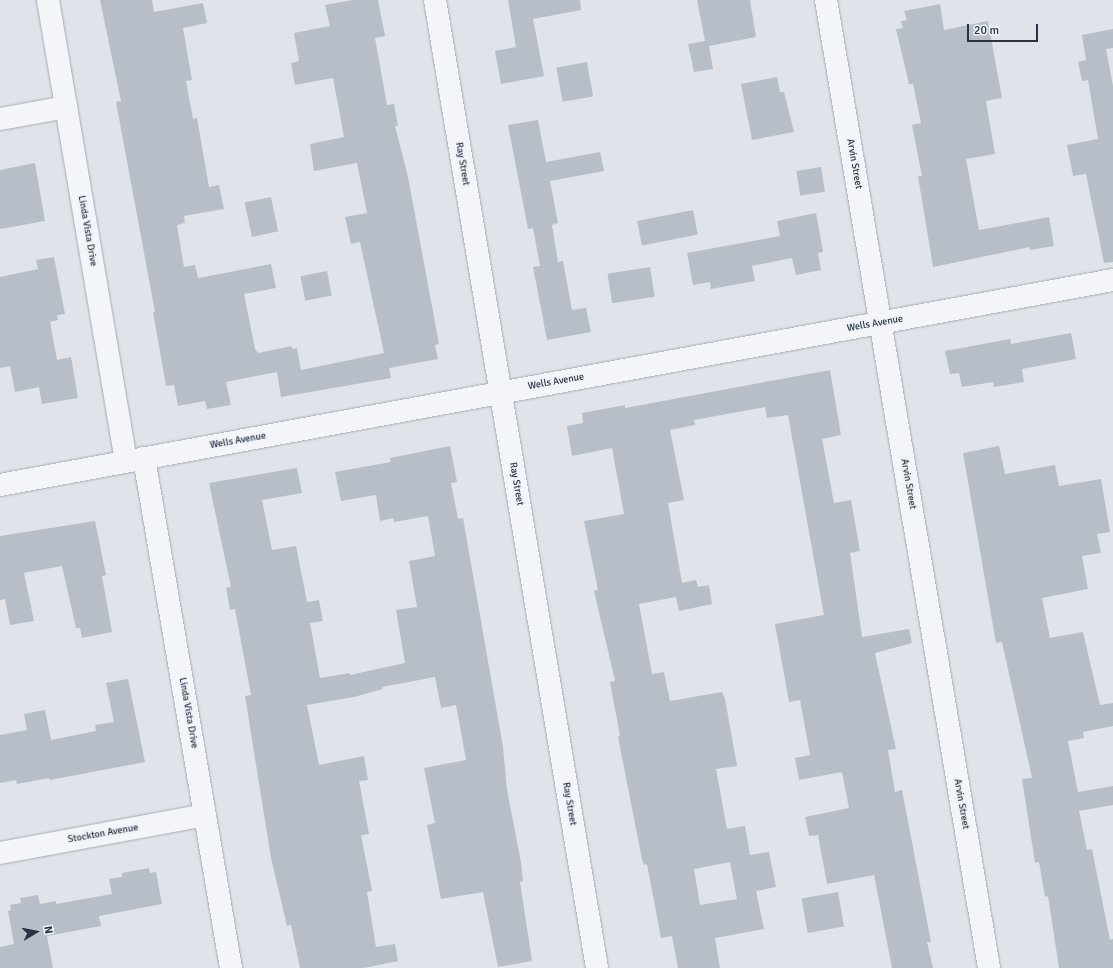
<!DOCTYPE html>
<style>
body{margin:0}
#map{position:relative;width:1113px;height:968px;overflow:hidden;background:#e0e4ea;font-family:Signika,sans-serif}
div>[style]{position:absolute}
.building>*{inset:0;background:#b7bec7;transform-origin:0 0}
.roads{filter:drop-shadow(0 0 1px #a5abb4) drop-shadow(0 0 1px #a5abb4)}
.minor>*{height:22px;margin:-11px;padding:0 11px;transform-origin:11px;border-radius:11px;background:#f3f5f8}
span{translate:-50% -50%;white-space:nowrap;text-align:center;line-height:1.15;-webkit-text-stroke:4px #eff3f7;paint-order:stroke}
.street-label{font-size:10px;color:#273342}
.north{position:absolute;left:16px;top:912px;width:40px;height:40px;-webkit-text-stroke:3px #eff3f7;paint-order:stroke;rotate:80deg;font-size:11px;font-weight:700;line-height:16px;text-align:center;color:#273342}
.north::after{content:'';display:block;margin:auto;width:14px;height:18px;background:#273342;clip-path:polygon(50% 0,100% 100%,50% 72%,0 100%)}
.scale{position:absolute;left:967px;top:24px;width:71px;height:18px;box-sizing:border-box;border:2px solid #273342;border-top:0;padding-left:5px;font-size:12px;line-height:14px;white-space:nowrap;color:#273342;-webkit-text-stroke:3px #eff3f7;paint-order:stroke}
</style>
<div id="map">
<div class="building">
<i style="clip-path:polygon(100px 0,152px 0,154px 12px,203px 3px,207px 23px,183px 28px,192px 80px,186px 81px,193px 119px,197px 118px,209px 187px,219px 185px,224px 209px,184px 216px,185px 223px,177px 225px,184px 267px,195px 265px,198px 278px,271px 264px,276px 288px,244px 294px,255px 349px,258px 353px,292px 346px,292px 349px,297px 348px,301px 370px,384px 353px,360px 242px,351px 244px,345px 217px,367px 213px,357px 163px,314px 171px,310px 144px,344px 137px,333px 78px,295px 85px,291px 63px,299px 61px,294px 33px,330px 26px,325px 5px,353px 0,378px 0,385px 36px,375px 38px,387px 105px,394px 104px,398px 126px,395px 126px,408px 177px,439px 344px,435px 345px,438px 359px,389px 368px,391px 378px,281px 397px,277px 372px,226px 382px,231px 405px,207px 409px,205px 401px,178px 406px,174px 385px,166px 386px,153px 312px,155px 312px,116px 102px,121px 101px)"></i>
<i style="clip-path:polygon(508px 0,580px 0,581px 10px,533px 19px,544px 76px,501px 84px,495px 51px,516px 47px)"></i>
<i style="clip-path:polygon(697px 0,750px 0,756px 37px,709px 46px,713px 69px,694px 72px,688px 44px,705px 41px)"></i>
<i style="clip-path:polygon(940px 4px,944px 30px,988px 21px,1002px 98px,986px 101px,995px 154px,966px 159px,979px 230px,1049px 217px,1054px 246px,1030px 250px,1030px 247px,933px 267px,918px 176px,922px 176px,912px 125px,921px 123px,913px 84px,909px 84px,896px 29px,903px 28px,901px 21px,907px 20px,904px 11px)"></i>
<i style="clip-path:polygon(1113px 29px,1113px 48px,1106px 49px,1113px 86px,1113px 262px,1104px 263px,1086px 174px,1073px 176px,1067px 145px,1098px 139px,1088px 80px,1082px 81px,1078px 62px,1086px 60px,1082px 35px)"></i>
<i style="left:587px;top:62px;width:35px;height:31px;rotate:80deg"></i>
<i style="clip-path:polygon(777px 77px,780px 92px,784px 92px,794px 132px,752px 140px,741px 84px)"></i>
<i style="clip-path:polygon(538px 120px,546px 162px,600px 152px,604px 171px,550px 181px,558px 223px,552px 225px,558px 262px,563px 261px,572px 310px,586px 308px,591px 332px,547px 340px,533px 267px,540px 266px,533px 228px,528px 229px,508px 125px)"></i>
<i style="clip-path:polygon(35px 163px,45px 221px,0 229px,0 170px)"></i>
<i style="left:821px;top:167px;width:25px;height:25px;rotate:81deg"></i>
<i style="left:271px;top:197px;width:35px;height:27px;rotate:78deg"></i>
<i style="left:693px;top:210px;width:25px;height:57px;rotate:79deg"></i>
<i style="clip-path:polygon(816px 213px,823px 252px,818px 253px,821px 270px,796px 275px,792px 258px,752px 266px,755px 281px,711px 289px,710px 282px,693px 285px,687px 253px,780px 236px,777px 221px)"></i>
<i style="clip-path:polygon(54px 257px,65px 314px,57px 315px,58px 320px,50px 322px,57px 360px,71px 357px,78px 398px,42px 404px,39px 387px,15px 392px,10px 366px,0 368px,0 277px,38px 269px,36px 260px)"></i>
<i style="left:650px;top:267px;width:30px;height:43px;rotate:81deg"></i>
<i style="left:327px;top:271px;width:25px;height:27px;rotate:79deg"></i>
<i style="clip-path:polygon(1071px 333px,1076px 359px,1022px 369px,1024px 382px,994px 387px,993px 382px,962px 387px,959px 373px,950px 374px,945px 351px,1010px 339px,1011px 344px)"></i>
<i style="clip-path:polygon(evenodd,830px 370px,841px 435px,822px 439px,834px 503px,851px 500px,860px 551px,850px 553px,862px 637px,909px 629px,912px 643px,875px 653px,896px 749px,888px 750px,895px 792px,902px 790px,931px 942px,927px 942px,933px 968px,892px 968px,874px 875px,827px 884px,818px 835px,809px 836px,805px 817px,849px 808px,842px 772px,799px 780px,795px 758px,810px 755px,800px 700px,789px 702px,775px 624px,824px 615px,788px 415px,767px 418px,765px 407px,694px 420px,695px 425px,670px 430px,684px 500px,668px 503px,682px 583px,696px 580px,698px 587px,709px 585px,712px 604px,679px 611px,676px 597px,639px 604px,652px 674px,664px 672px,670px 701px,722px 692px,725px 699px,737px 766px,716px 769px,727px 829px,745px 826px,750px 855px,769px 852px,776px 887px,756px 891px,764px 929px,715px 938px,720px 968px,678px 968px,672px 936px,661px 938px,647px 864px,644px 865px,642px 859px,618px 737px,620px 736px,610px 682px,615px 681px,594px 591px,598px 590px,584px 521px,624px 514px,612px 448px,572px 456px,567px 426px,583px 423px,582px 413px,625px 405px,625px 408px,830px 370px,730px 862px,737px 899px,700px 905px,694px 869px,730px 862px)"></i>
<i style="clip-path:polygon(450px 446px,457px 482px,451px 483px,458px 519px,463px 518px,503px 747px,507px 790px,521px 862px,523px 881px,520px 882px,532px 961px,498px 967px,483px 892px,441px 899px,427px 825px,435px 823px,424px 768px,466px 760px,456px 705px,441px 708px,435px 677px,382px 687px,383px 689px,354px 697px,307px 705px,319px 765px,364px 756px,368px 780px,359px 781px,369px 834px,361px 835px,372px 891px,367px 892px,376px 947px,395px 944px,398px 961px,364px 968px,300px 968px,291px 925px,287px 926px,271px 858px,245px 696px,251px 695px,235px 609px,230px 610px,226px 588px,231px 587px,209px 483px,297px 468px,302px 493px,262px 500px,272px 550px,296px 546px,307px 602px,319px 600px,323px 621px,310px 623px,320px 678px,350px 673px,350px 675px,405px 663px,396px 610px,417px 607px,409px 561px,435px 556px,428px 516px,394px 522px,393px 518px,380px 521px,376px 495px,341px 501px,335px 472px,391px 462px,390px 458px)"></i>
<i style="clip-path:polygon(999px 446px,1005px 474px,1055px 465px,1059px 486px,1101px 479px,1110px 532px,1097px 534px,1101px 553px,1082px 556px,1088px 589px,1042px 598px,1050px 638px,1083px 632px,1100px 705px,1113px 703px,1113px 726px,1083px 732px,1084px 738px,1068px 741px,1078px 792px,1113px 786px,1113px 805px,1079px 811px,1087px 850px,1092px 849px,1110px 940px,1113px 939px,1113px 968px,1059px 968px,1048px 896px,1045px 897px,1039px 862px,1035px 863px,1022px 779px,1032px 778px,1002px 642px,996px 643px,963px 453px)"></i>
<i style="clip-path:polygon(95px 521px,106px 575px,102px 576px,112px 632px,82px 638px,80px 628px,76px 628px,62px 566px,24px 573px,34px 621px,10px 625px,5px 599px,0 600px,0 536px)"></i>
<i style="clip-path:polygon(128px 679px,145px 762px,50px 780px,49px 778px,17px 784px,16px 780px,0 783px,0 735px,27px 730px,24px 714px,45px 710px,51px 740px,96px 731px,95px 725px,114px 722px,106px 683px)"></i>
<i style="clip-path:polygon(149px 868px,150px 873px,156px 872px,162px 904px,99px 916px,101px 926px,47px 936px,53px 968px,0 968px,0 947px,14px 944px,8px 911px,11px 910px,10px 905px,21px 903px,20px 898px,38px 895px,40px 904px,56px 901px,56px 904px,112px 894px,109px 879px,122px 877px,122px 873px)"></i>
<i style="left:838px;top:892px;width:35px;height:37px;rotate:80deg"></i>
</div>
<div class="roads">
<div class="minor">
<i style="left:48px;top:0;width:468px;rotate:80.4deg"></i>
<i style="left:435px;top:0;width:981px;rotate:80.5deg"></i>
<i style="left:826px;top:0;width:982px;rotate:80.44deg"></i>
<i style="left:0;top:119px;width:67px;rotate:-10.3deg"></i>
<i style="left:144px;top:458px;width:517px;rotate:80.32deg"></i>
<i style="left:0;top:485px;width:1132px;rotate:-10.44deg"></i>
<i style="left:0;top:853px;width:208px;rotate:-10.5deg"></i>
</div>
</div>
<div class="street-label">
<span style="left:462px;top:164px;rotate:80deg">Ray Street</span>
<span style="left:854px;top:164px;rotate:80deg">Arvin Street</span>
<span style="left:87px;top:231px;rotate:80deg">Linda Vista Drive</span>
<span style="left:875px;top:324px;rotate:-10deg">Wells Avenue</span>
<span style="left:556px;top:382px;rotate:-10deg">Wells Avenue</span>
<span style="left:238px;top:441px;rotate:-10deg">Wells Avenue</span>
<span style="left:516px;top:484px;rotate:80deg">Ray Street</span>
<span style="left:908px;top:484px;rotate:80deg">Arvin Street</span>
<span style="left:188px;top:713px;rotate:80deg">Linda Vista Drive</span>
<span style="left:569px;top:804px;rotate:80deg">Ray Street</span>
<span style="left:961px;top:804px;rotate:80deg">Arvin Street</span>
<span style="left:103px;top:834px;rotate:-10deg">Stockton Avenue</span>
</div>
<div class="north">N</div>
<div class="scale">20 m</div>
</div>
